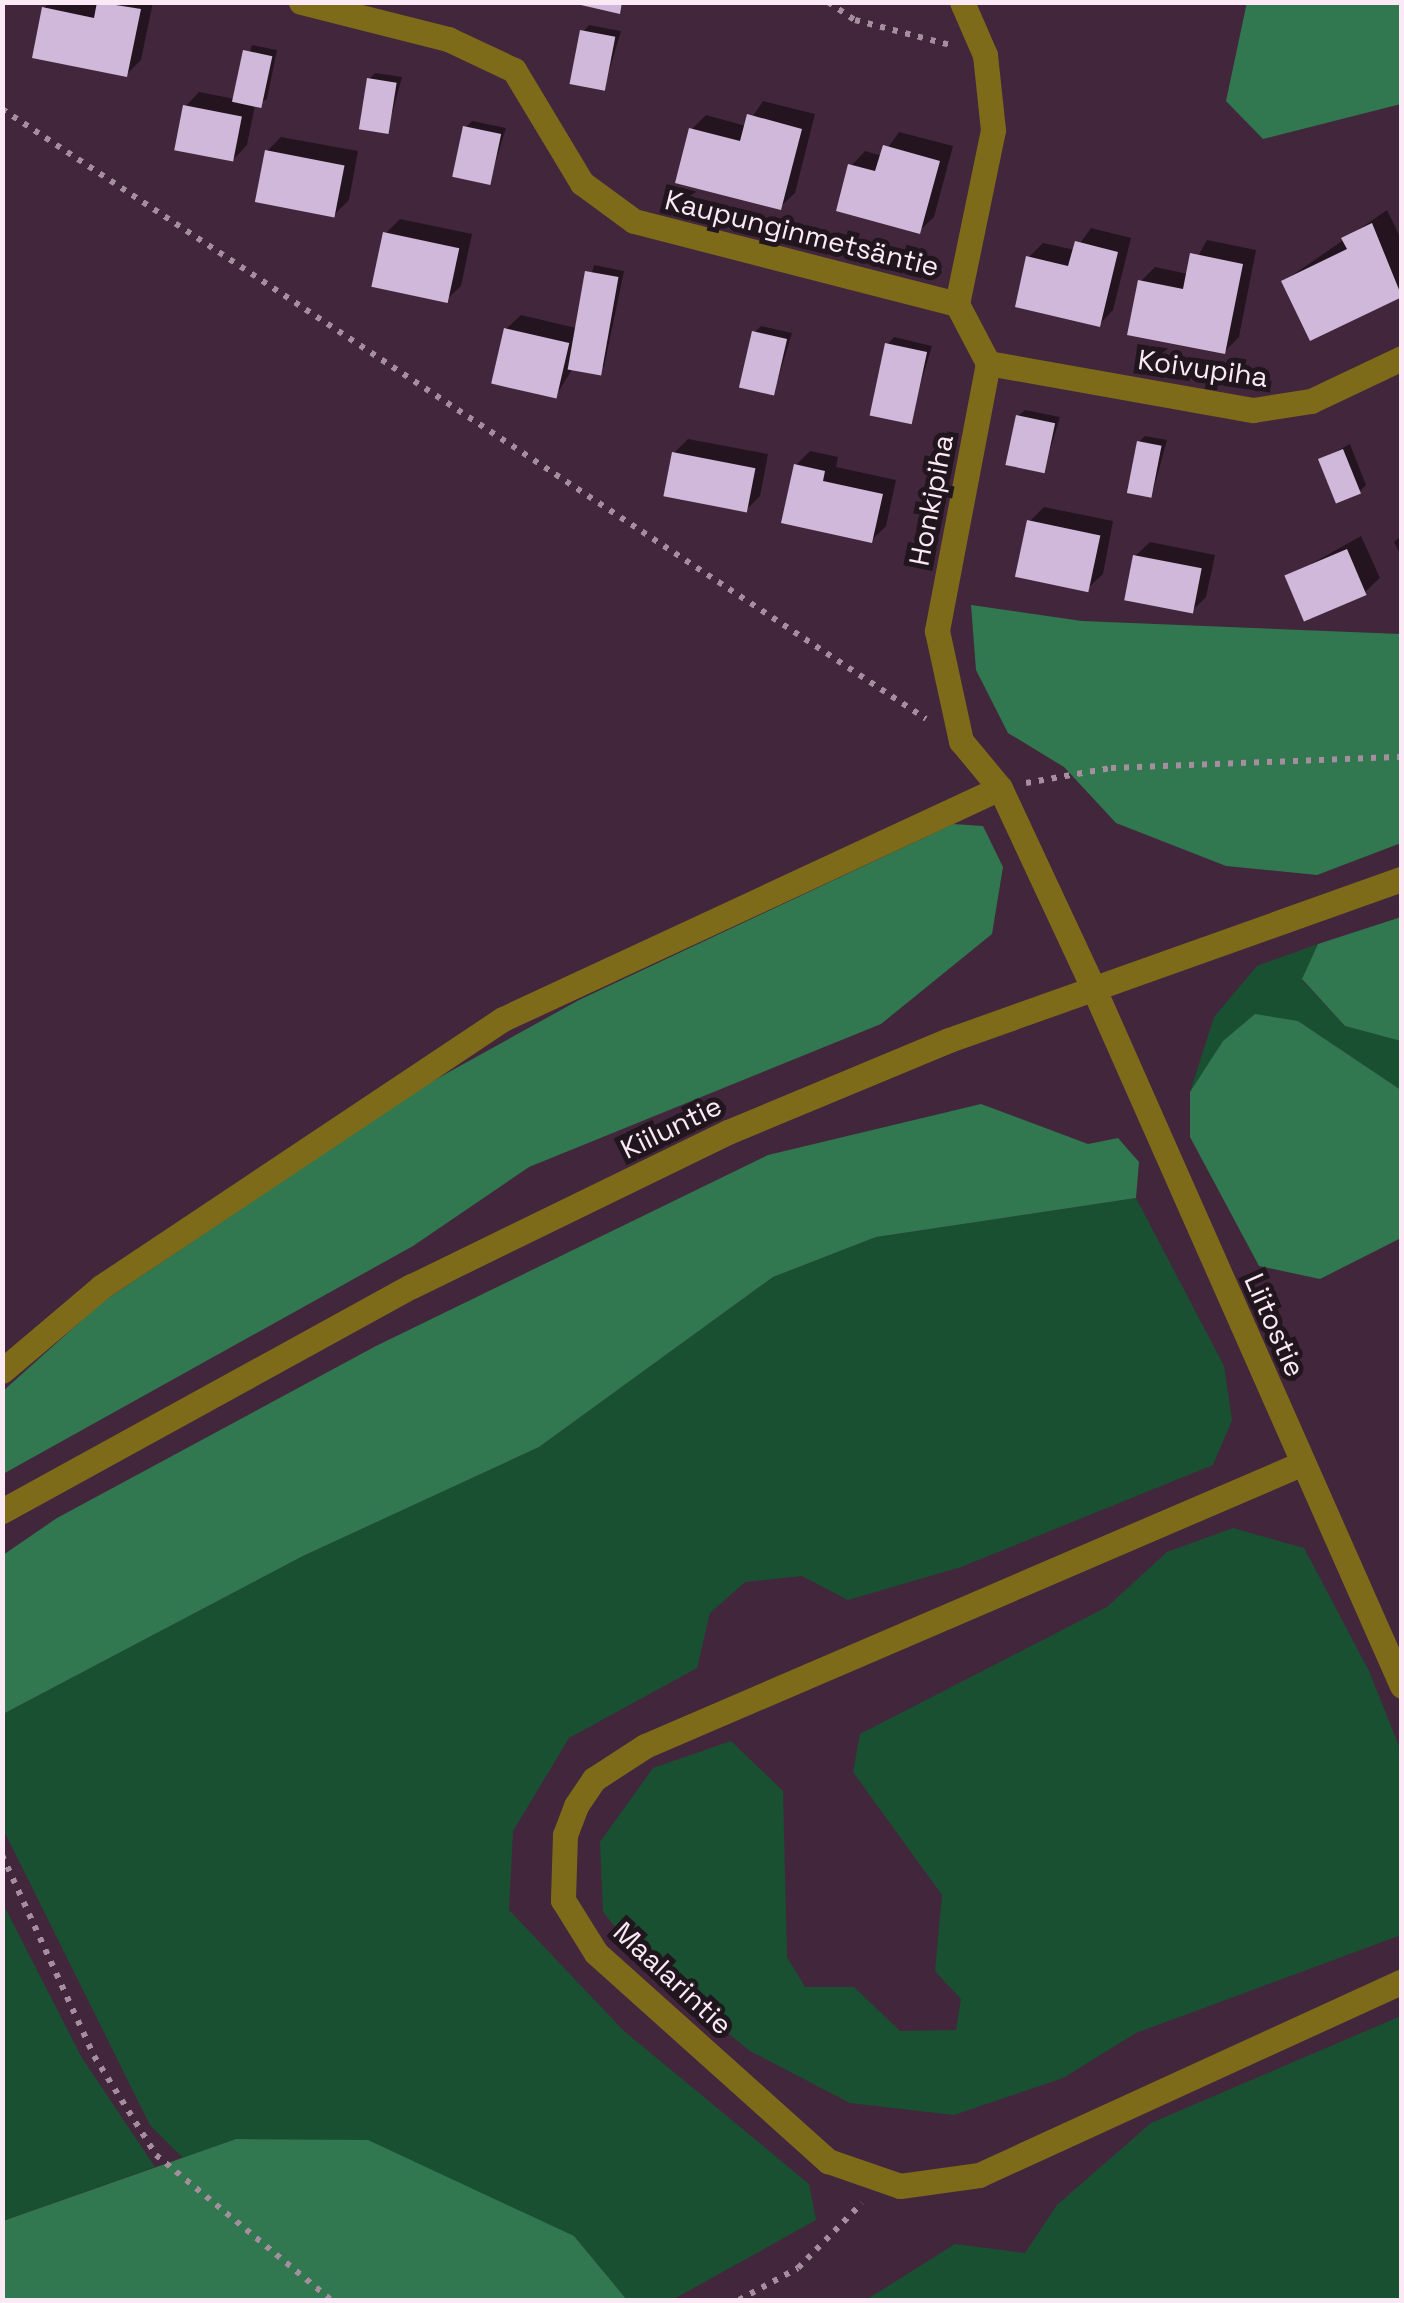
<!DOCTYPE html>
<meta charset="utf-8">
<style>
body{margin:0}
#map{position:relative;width:1404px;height:2303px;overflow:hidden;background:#42273c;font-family:"Space Grotesk",sans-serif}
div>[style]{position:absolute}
.green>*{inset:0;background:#195032}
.forest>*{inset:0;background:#31774f}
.shadow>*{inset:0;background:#0007}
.building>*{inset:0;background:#cfb8d9;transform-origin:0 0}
.path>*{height:6px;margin-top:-3px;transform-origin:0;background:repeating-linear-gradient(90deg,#a58f9f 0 5px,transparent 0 13px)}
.minor>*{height:25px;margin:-12.5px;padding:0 12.5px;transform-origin:12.5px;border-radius:12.5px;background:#7d6b1a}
span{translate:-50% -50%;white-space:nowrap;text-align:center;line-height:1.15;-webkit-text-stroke:10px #21151e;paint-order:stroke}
.street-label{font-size:28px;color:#fbe9f6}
.frame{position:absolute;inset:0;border:5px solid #fbe9f6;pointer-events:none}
</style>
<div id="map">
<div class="green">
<i style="clip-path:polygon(1318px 944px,1302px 980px,1345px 1026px,1401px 1041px,1401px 1090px,1298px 1021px,1190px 1092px,1214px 1017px,1257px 966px)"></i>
<i style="clip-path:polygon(1136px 1198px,1224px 1366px,1232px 1420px,1213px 1465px,961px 1567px,848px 1600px,802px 1576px,745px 1582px,710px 1613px,697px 1668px,569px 1738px,513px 1831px,509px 1910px,624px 2031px,809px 2184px,816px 2220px,672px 2300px,627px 2300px,574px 2236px,236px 2139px,183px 2158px,150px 2125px,3px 1829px,3px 1714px,303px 1556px,539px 1447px,773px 1277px,876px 1237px)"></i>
<i style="clip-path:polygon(1233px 1528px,1304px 1548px,1369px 1671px,1401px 1751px,1401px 1935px,1136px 2033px,1063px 2078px,954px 2115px,850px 2103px,750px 2051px,648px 1968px,603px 1912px,600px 1842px,653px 1768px,731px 1741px,783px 1791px,787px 1957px,805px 1987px,854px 1987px,900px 2031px,956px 2030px,961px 1999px,935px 1971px,942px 1895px,853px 1772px,860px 1734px,1107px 1607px,1167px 1552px)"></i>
<i style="clip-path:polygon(2px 1902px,82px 2058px,155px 2167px,3px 2221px)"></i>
<i style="clip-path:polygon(1401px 2016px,1401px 2300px,866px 2300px,955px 2244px,1025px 2253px,1057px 2205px,1151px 2123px)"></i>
</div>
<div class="forest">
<i style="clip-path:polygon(1247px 2px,1401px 3px,1401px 104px,1263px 139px,1226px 101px)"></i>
<i style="clip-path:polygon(971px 605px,1082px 621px,1401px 634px,1401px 843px,1317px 875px,1226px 866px,1116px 823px,1064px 767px,1008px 733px,976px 670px)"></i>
<i style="clip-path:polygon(953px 824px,983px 826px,1003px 867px,992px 934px,881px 1024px,529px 1167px,413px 1246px,3px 1474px,3px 1391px,101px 1303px,422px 1087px,579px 1000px)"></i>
<i style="clip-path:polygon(1401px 917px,1402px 917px,1401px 1041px,1345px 1026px,1302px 979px,1318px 944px)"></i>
<i style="clip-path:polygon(1255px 1014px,1298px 1021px,1401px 1090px,1401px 1238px,1320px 1279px,1259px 1266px,1190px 1137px,1190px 1092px,1223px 1041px)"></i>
<i style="clip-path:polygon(981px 1104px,1088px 1144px,1118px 1138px,1139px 1162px,1136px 1198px,876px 1237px,773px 1277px,539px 1447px,303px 1556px,3px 1714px,3px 1555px,57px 1518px,376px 1346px,768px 1155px)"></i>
<i style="clip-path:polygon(236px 2139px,368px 2140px,574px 2236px,627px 2300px,3px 2300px,3px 2221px)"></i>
</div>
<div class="shadow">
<i style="clip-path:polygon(50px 2px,153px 2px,141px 60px,127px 74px,44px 8px)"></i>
<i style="clip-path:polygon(589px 25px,621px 31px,604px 88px,583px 32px)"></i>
<i style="clip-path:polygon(252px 45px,277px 50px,267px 99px,255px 105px,247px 145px,233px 160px,185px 107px,199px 92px,235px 99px)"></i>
<i style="clip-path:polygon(375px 73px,402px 77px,387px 132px,369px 79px)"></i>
<i style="clip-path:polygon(763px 101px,815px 114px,795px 193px,780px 207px,691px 130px,706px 115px,746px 126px)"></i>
<i style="clip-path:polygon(472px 121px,506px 128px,489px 183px,465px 128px)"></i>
<i style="clip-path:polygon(899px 132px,953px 146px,934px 217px,919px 231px,851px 166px,865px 151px,882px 156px)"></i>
<i style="clip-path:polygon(281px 137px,358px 151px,349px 200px,334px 215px,267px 151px)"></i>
<i style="clip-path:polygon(1387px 210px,1402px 241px,1402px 294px,1311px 337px,1284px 281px)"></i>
<i style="clip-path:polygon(400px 219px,472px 234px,461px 286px,446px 300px,385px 234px)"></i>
<i style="clip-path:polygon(1091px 228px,1131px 238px,1113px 310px,1099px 325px,1029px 257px,1043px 243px,1075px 250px)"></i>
<i style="clip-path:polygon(1207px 240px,1256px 250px,1239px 337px,1224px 352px,1140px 282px,1155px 267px,1188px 274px)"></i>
<i style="clip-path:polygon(594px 265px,624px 271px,604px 367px,573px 368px,555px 397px,506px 329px,521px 315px,576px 328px)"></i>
<i style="clip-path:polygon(761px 326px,792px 333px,774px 392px,754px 333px)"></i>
<i style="clip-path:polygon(894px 337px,932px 346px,909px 422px,888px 344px)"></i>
<i style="clip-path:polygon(1025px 410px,1060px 417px,1044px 470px,1018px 416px)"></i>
<i style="clip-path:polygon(1145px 436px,1167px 440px,1152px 495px,1139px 442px)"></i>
<i style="clip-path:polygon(688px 439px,768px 454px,760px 496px,746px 510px,674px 453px)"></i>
<i style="clip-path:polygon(1350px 444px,1366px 485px,1360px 491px,1320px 460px)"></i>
<i style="clip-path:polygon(810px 451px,838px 457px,836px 467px,896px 480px,886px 526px,872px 540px,796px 465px)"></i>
<i style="clip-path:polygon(1044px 507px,1113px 521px,1103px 574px,1088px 588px,1029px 522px)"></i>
<i style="clip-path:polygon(1402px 535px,1402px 558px,1394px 542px)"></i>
<i style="clip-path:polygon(1361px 536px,1380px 578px,1365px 592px,1288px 577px)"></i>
<i style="clip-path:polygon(1150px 542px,1215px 555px,1206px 597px,1191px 612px,1135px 556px)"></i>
</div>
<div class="building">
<i style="clip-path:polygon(97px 2px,141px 9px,127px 77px,32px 58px,42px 7px,94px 18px)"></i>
<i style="clip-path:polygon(568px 2px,622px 2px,620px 14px)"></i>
<i style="left:580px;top:30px;width:36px;height:55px;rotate:11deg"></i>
<i style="left:243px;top:50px;width:30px;height:53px;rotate:12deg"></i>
<i style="left:367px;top:78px;width:30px;height:52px;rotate:9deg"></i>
<i style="left:183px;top:105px;width:60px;height:46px;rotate:11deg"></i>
<i style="clip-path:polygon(747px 114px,802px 129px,781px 210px,675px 183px,689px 128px,740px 141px)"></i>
<i style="left:463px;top:126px;width:39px;height:52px;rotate:12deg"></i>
<i style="clip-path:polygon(883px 145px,940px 161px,920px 234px,836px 211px,848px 164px,875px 171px)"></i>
<i style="left:265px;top:150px;width:81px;height:53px;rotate:11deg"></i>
<i style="clip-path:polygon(1372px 223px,1402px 297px,1310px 341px,1281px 281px,1347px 249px,1341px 238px)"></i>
<i style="left:383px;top:232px;width:78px;height:56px;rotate:12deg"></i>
<i style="clip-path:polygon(1075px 241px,1118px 252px,1100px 327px,1015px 307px,1026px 256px,1068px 266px)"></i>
<i style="clip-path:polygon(1190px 253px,1243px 264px,1225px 354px,1127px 335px,1138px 280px,1183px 289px)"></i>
<i style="left:585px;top:271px;width:34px;height:100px;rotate:10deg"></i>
<i style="left:504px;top:328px;width:67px;height:57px;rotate:13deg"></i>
<i style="left:752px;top:331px;width:36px;height:58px;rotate:13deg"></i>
<i style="left:885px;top:343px;width:43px;height:74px;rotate:12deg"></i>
<i style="left:1016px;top:415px;width:40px;height:51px;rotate:12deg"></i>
<i style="left:1137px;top:441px;width:25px;height:53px;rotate:11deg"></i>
<i style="left:1343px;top:449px;width:48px;height:27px;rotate:68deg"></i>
<i style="left:672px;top:452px;width:85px;height:45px;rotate:11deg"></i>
<i style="clip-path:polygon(794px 464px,825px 471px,823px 481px,883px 494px,872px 543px,781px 523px)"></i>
<i style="left:1027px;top:520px;width:75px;height:58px;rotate:12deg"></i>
<i style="left:1347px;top:549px;width:50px;height:68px;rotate:67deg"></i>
<i style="left:1133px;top:555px;width:70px;height:46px;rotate:11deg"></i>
</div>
<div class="path">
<i style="left:828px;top:2px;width:32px;rotate:34deg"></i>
<i style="left:855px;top:20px;width:98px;rotate:14.7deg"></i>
<i style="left:2px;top:109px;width:1107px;rotate:33.43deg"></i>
<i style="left:1026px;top:783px;width:86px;rotate:-10deg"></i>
<i style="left:1111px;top:768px;width:291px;rotate:-2.2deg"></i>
<i style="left:2px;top:1855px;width:221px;rotate:65.4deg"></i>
<i style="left:94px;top:2056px;width:117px;rotate:57.9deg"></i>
<i style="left:156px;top:2155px;width:227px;rotate:39.6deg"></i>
<i style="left:739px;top:2300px;width:67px;rotate:-28.5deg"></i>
<i style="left:798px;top:2268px;width:91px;rotate:-45.4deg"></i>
</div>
<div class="minor">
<i style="left:301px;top:2px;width:152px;rotate:14.1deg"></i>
<i style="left:448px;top:39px;width:73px;rotate:25.2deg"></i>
<i style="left:514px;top:70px;width:132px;rotate:59deg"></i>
<i style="left:582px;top:183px;width:64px;rotate:36.2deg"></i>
<i style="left:634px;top:221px;width:333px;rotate:14.4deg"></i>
<i style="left:962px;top:2px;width:58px;rotate:66.5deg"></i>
<i style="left:985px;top:55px;width:75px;rotate:83.9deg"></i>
<i style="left:993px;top:130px;width:178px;rotate:101.7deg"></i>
<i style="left:957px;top:304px;width:67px;rotate:62.3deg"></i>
<i style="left:988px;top:363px;width:273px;rotate:100.8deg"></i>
<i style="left:937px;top:631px;width:113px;rotate:77.7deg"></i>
<i style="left:961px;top:741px;width:61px;rotate:50.3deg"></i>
<i style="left:1000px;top:788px;width:220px;rotate:65deg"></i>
<i style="left:1093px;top:987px;width:764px;rotate:66.15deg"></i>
<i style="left:988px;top:363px;width:269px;rotate:10.1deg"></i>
<i style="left:1253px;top:410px;width:59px;rotate:-8.8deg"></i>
<i style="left:1311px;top:401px;width:101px;rotate:-25.3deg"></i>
<i style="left:2px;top:1371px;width:130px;rotate:-40.3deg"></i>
<i style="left:101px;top:1287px;width:483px;rotate:-33.7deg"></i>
<i style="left:503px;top:1019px;width:548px;rotate:-24.93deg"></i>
<i style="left:1303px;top:1463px;width:716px;rotate:156.73deg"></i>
<i style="left:645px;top:1746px;width:61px;rotate:147.1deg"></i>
<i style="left:594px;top:1779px;width:32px;rotate:124deg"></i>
<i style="left:576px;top:1806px;width:31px;rotate:111deg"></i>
<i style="left:565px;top:1835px;width:65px;rotate:91.8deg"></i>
<i style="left:563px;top:1900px;width:62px;rotate:58.1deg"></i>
<i style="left:596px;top:1953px;width:312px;rotate:41.9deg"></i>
<i style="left:828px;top:2161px;width:76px;rotate:19.1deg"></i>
<i style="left:900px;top:2186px;width:80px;rotate:-7.9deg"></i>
<i style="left:979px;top:2175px;width:465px;rotate:-24.6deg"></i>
<i style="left:2px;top:1511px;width:468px;rotate:-28.8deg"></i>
<i style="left:412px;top:1286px;width:352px;rotate:-26deg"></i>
<i style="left:728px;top:1132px;width:239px;rotate:-22.6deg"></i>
<i style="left:949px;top:1040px;width:481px;rotate:-19.6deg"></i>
</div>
<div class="street-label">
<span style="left:802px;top:233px;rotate:14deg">Kaupunginmetsäntie</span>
<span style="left:1203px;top:368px;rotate:8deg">Koivupiha</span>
<span style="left:931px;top:500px;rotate:-79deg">Honkipiha</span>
<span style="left:671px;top:1127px;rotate:-26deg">Kiiluntie</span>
<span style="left:1275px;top:1325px;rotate:66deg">Liitostie</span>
<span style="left:673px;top:1978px;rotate:43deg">Maalarintie</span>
</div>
<div class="frame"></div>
</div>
